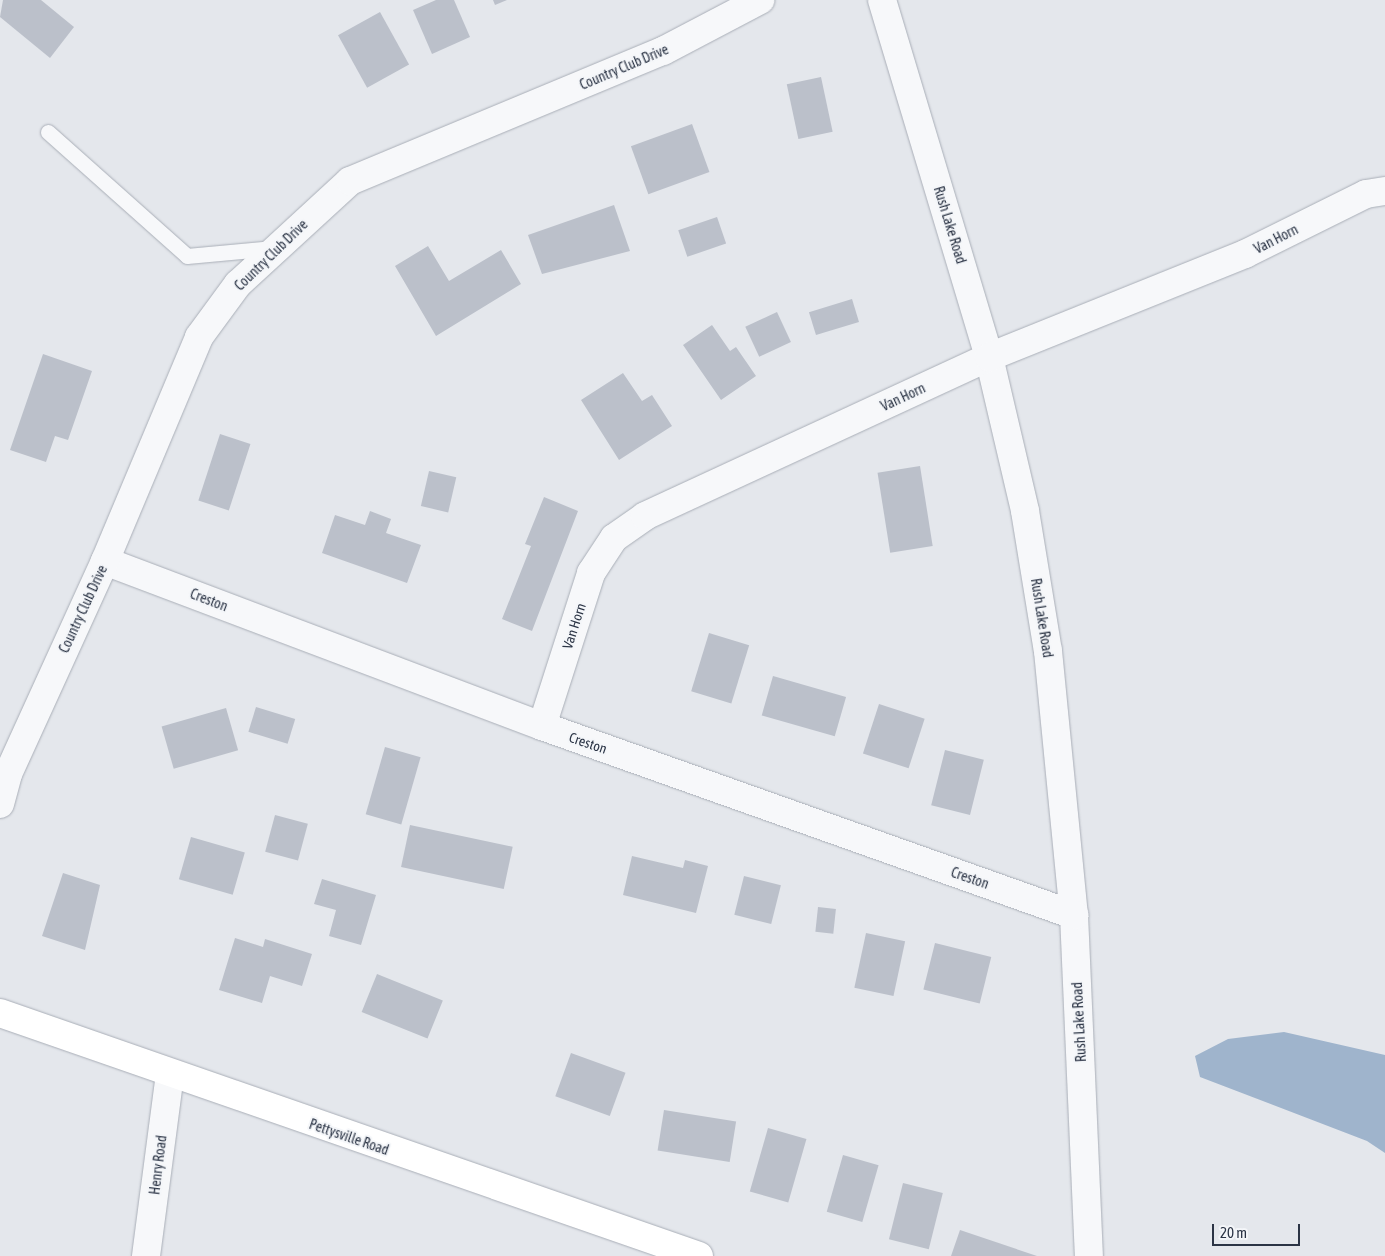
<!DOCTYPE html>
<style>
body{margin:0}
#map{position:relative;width:1385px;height:1256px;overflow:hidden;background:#e4e7ec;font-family:"Asap Condensed",sans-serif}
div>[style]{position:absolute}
.water>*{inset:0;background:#9fb4cc}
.building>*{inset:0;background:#bbc0ca;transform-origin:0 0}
.roads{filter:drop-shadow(0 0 1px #a9aeb7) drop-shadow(0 0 1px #a9aeb7)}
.lane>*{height:15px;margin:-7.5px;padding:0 7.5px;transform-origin:7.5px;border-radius:7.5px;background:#f7f8fa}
.street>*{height:28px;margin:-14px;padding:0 14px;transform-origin:14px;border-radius:14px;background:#f7f8fa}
.secondary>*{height:28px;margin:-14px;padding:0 14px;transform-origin:14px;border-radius:14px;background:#fff}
span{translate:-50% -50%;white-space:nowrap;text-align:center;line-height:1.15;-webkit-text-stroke:4px #f4f6f9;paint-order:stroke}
.street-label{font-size:14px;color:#2b3445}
.scale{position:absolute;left:1212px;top:1224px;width:88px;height:22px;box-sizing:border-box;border:2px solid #2b3445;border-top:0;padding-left:6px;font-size:15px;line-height:18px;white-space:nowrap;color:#2b3445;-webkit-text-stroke:4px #f4f6f9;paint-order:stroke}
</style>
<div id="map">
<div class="water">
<i style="clip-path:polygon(1284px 1032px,1385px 1055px,1385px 1153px,1367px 1141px,1200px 1077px,1195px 1056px,1228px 1039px)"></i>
</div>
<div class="building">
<i style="clip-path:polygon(3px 0,41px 0,74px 27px,50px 58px,0 17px)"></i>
<i style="clip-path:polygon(436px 0,454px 0,470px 37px,432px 54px,413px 10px)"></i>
<i style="clip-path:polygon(493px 0,507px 0,495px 5px)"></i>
<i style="left:380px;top:12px;width:60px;height:48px;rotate:61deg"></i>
<i style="left:821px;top:77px;width:56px;height:35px;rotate:78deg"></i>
<i style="left:692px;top:124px;width:51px;height:65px;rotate:70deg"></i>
<i style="clip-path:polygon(614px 205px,630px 251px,542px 274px,528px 235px)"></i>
<i style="left:717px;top:217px;width:28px;height:41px;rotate:71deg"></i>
<i style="clip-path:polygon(428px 246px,449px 281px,501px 250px,521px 284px,436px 336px,395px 266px)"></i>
<i style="left:852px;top:299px;width:24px;height:45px;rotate:73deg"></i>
<i style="left:777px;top:312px;width:33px;height:35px;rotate:65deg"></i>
<i style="clip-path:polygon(712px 325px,730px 351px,736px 347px,756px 376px,721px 400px,683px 345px)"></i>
<i style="clip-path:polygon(43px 354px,92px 371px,68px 440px,55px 436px,46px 462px,10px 450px)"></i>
<i style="clip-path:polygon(623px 373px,642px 401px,652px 395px,672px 426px,619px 460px,581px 400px)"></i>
<i style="left:220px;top:434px;width:32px;height:70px;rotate:18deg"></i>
<i style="left:920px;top:466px;width:81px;height:43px;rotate:81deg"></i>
<i style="left:429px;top:471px;width:28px;height:36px;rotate:13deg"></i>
<i style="clip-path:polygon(544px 497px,578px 511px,532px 631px,502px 619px,531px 546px,525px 544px)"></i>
<i style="clip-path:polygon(370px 511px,391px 519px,386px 533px,421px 545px,407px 583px,322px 553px,335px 515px,365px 525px)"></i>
<i style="left:709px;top:633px;width:42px;height:61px;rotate:17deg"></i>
<i style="left:773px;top:676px;width:76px;height:41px;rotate:16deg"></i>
<i style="left:879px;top:704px;width:48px;height:52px;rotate:18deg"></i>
<i style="left:256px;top:707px;width:41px;height:26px;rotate:17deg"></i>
<i style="left:226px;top:708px;width:44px;height:67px;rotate:74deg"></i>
<i style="left:385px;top:747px;width:37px;height:70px;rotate:16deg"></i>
<i style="left:945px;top:750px;width:40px;height:57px;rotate:14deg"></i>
<i style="left:275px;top:815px;width:34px;height:38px;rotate:15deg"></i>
<i style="left:410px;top:825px;width:105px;height:43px;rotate:12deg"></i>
<i style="left:191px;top:837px;width:56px;height:44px;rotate:16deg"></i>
<i style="clip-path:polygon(632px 856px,683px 868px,685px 860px,708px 866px,696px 913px,623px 895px)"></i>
<i style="clip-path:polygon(63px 873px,100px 885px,85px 950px,42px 936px)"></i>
<i style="left:744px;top:876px;width:38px;height:40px;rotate:14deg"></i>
<i style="clip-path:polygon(322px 879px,376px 895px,361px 945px,329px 936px,336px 910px,314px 904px)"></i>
<i style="left:818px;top:907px;width:18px;height:25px;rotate:6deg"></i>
<i style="left:866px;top:933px;width:40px;height:56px;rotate:12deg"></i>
<i style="clip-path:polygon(235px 938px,263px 947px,265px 939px,312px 954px,302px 986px,270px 976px,262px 1003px,219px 990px)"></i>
<i style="left:935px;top:943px;width:58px;height:48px;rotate:14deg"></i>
<i style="left:377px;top:974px;width:71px;height:41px;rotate:22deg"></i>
<i style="left:571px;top:1053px;width:58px;height:46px;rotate:20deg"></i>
<i style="left:664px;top:1110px;width:73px;height:41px;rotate:9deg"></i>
<i style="left:768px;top:1128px;width:40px;height:66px;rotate:16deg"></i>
<i style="left:843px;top:1155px;width:37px;height:59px;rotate:16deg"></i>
<i style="left:903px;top:1183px;width:41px;height:58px;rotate:14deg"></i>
<i style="clip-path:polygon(960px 1230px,1037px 1256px,951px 1256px)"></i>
</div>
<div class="roads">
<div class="lane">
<i style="left:48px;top:132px;width:186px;rotate:41.7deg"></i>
<i style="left:187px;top:256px;width:87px;rotate:-5.3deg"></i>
</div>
<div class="street">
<i style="left:882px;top:0;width:373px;rotate:73.3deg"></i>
<i style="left:989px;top:357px;width:158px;rotate:76.8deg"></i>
<i style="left:1025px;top:511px;width:142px;rotate:80.7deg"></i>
<i style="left:1048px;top:651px;width:265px;rotate:84.4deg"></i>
<i style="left:1074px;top:915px;width:341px;rotate:87.5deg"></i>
<i style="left:105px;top:561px;width:467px;rotate:20.7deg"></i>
<i style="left:542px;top:726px;width:565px;rotate:19.56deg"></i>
<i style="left:542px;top:726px;width:161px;rotate:-72.2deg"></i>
<i style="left:591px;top:573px;width:42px;rotate:-56.7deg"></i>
<i style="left:614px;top:538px;width:38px;rotate:-35deg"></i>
<i style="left:645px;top:516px;width:379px;rotate:-24.8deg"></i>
<i style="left:989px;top:357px;width:276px;rotate:-21.9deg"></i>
<i style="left:1245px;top:254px;width:135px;rotate:-26.4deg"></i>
<i style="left:1366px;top:194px;width:19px;rotate:-9deg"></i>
<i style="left:0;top:804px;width:31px;rotate:-75deg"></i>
<i style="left:8px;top:774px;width:234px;rotate:-65.5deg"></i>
<i style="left:105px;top:561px;width:243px;rotate:-67.2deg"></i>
<i style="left:199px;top:337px;width:66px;rotate:-53.7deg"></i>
<i style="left:238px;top:284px;width:152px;rotate:-42.6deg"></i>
<i style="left:350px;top:181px;width:339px;rotate:-22.6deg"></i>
<i style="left:663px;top:51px;width:110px;rotate:-27.7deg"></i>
<i style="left:146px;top:1256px;width:184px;rotate:-82.5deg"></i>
</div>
<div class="secondary">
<i style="left:0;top:1013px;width:740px;rotate:19.17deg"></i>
</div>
</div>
<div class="street-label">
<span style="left:624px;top:67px;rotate:-23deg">Country Club Drive</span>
<span style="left:950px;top:225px;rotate:73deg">Rush Lake Road</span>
<span style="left:1276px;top:239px;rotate:-27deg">Van Horn</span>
<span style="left:271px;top:255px;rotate:-44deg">Country Club Drive</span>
<span style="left:903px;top:397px;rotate:-25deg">Van Horn</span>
<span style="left:209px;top:600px;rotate:21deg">Creston</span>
<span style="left:83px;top:609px;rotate:-65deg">Country Club Drive</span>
<span style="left:1042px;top:618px;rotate:81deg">Rush Lake Road</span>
<span style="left:574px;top:626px;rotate:-72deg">Van Horn</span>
<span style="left:588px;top:743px;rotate:19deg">Creston</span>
<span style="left:970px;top:878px;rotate:19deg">Creston</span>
<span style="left:1079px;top:1022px;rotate:-93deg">Rush Lake Road</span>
<span style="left:349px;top:1137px;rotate:19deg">Pettysville Road</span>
<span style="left:158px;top:1165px;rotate:-83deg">Henry Road</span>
</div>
<div class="scale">20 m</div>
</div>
